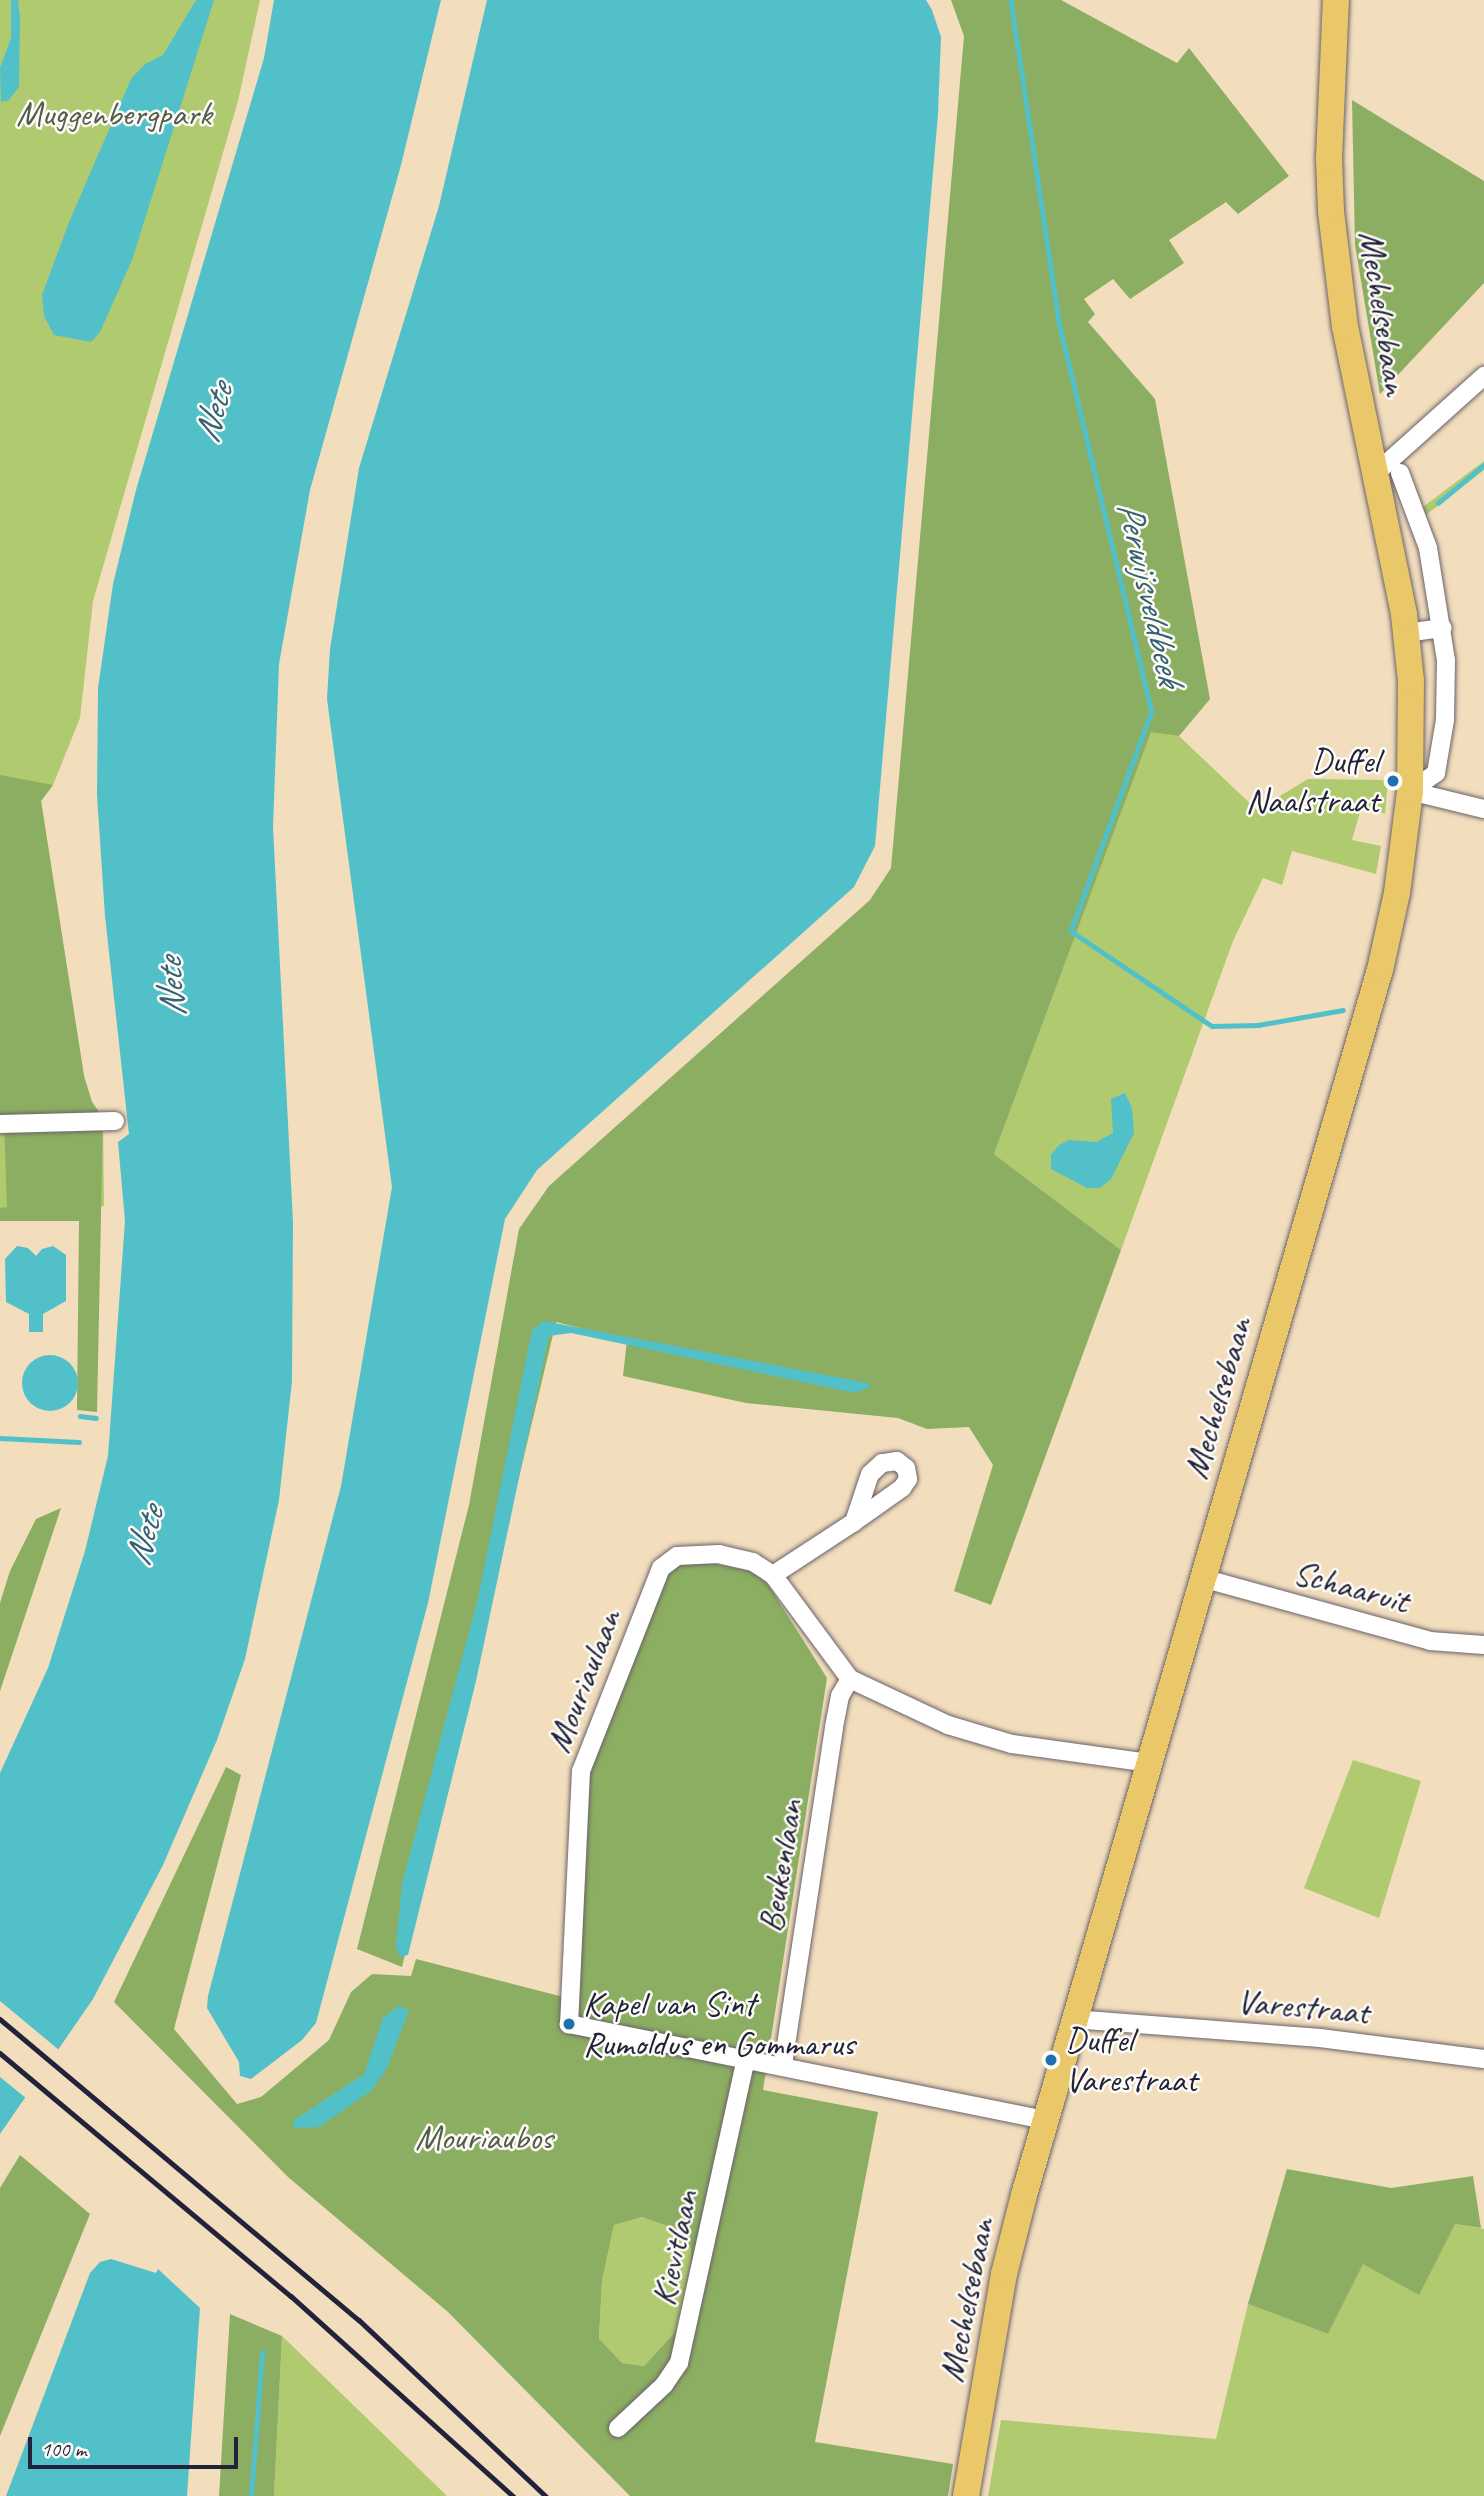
<!DOCTYPE html>
<style>
body{margin:0}
#map{position:relative;width:1484px;height:2496px;overflow:hidden;background:#f2ddbd;font-family:Caveat,sans-serif}
div>[style]{position:absolute}
.green>*{inset:0;background:#b0ca6f}
.forest>*{inset:0;background:#8cae62}
.water>*{inset:0;background:#52c0c9}
.round{border-radius:50%}
.pier>*{inset:0;background:#f2ddbd}
.stream>*{height:4.5px;margin:-2.25px;padding:0 2.25px;transform-origin:2.25px;border-radius:2.25px;background:#52c0c9}
.roads{filter:drop-shadow(0 0 2px #6b6368) drop-shadow(0 0 2px #6b6368)}
.street>*{height:18px;margin:-9px;padding:0 9px;transform-origin:9px;border-radius:9px;background:#fff}
.primary>*{height:26px;margin:-13px;padding:0 13px;transform-origin:13px;border-radius:13px;background:#eac769}
.rail>*{height:4.5px;margin:-2.25px;padding:0 2.25px;transform-origin:2.25px;border-radius:2.25px;background:#22223b}
.dots>*{width:19px;height:19px;translate:-50% -50%;box-sizing:border-box;border:4px solid #fdfcf7;border-radius:50%}
span{translate:-50% -50%;white-space:nowrap;text-align:center;line-height:1.15;-webkit-text-stroke:5px #fdfcf7;paint-order:stroke}
.park-label{font-size:35px;color:#545d4d}
.street-label{font-size:35px;color:#22223b}
.poi-label{font-size:35px;color:#22223b}
.right{translate:-100% -50%;text-align:right}
.left{translate:0 -50%;text-align:left}
.water-label{font-size:37px;color:#356174;font-style:italic}
.scale{position:absolute;left:28px;top:2437px;width:210px;height:32px;box-sizing:border-box;border:4px solid #22223b;border-top:0;padding-left:9px;font-size:21px;line-height:24px;white-space:nowrap;color:#22223b;-webkit-text-stroke:5px #fdfcf7;paint-order:stroke}
</style>
<div id="map">
<div class="green">
<i style="clip-path:polygon(0 0,260px 0,238px 101px,93px 601px,80px 718px,53px 785px,41px 801px,84px 1076px,92px 1102px,103px 1118px,104px 1206px,0 1208px)"></i>
<i style="clip-path:polygon(1484px 461px,1484px 470px,1426px 515px,1423px 507px)"></i>
<i style="clip-path:polygon(1151px 731px,1179px 736px,1257px 810px,1308px 779px,1388px 780px,1385px 814px,1362px 805px,1352px 840px,1381px 846px,1376px 874px,1292px 851px,1282px 885px,1263px 878px,1233px 941px,1121px 1250px,994px 1154px)"></i>
<i style="clip-path:polygon(1353px 1760px,1421px 1781px,1379px 1918px,1304px 1888px)"></i>
<i style="clip-path:polygon(642px 2217px,673px 2228px,691px 2249px,689px 2286px,675px 2332px,644px 2366px,622px 2363px,599px 2340px,602px 2281px,614px 2225px)"></i>
<i style="clip-path:polygon(1455px 2224px,1484px 2229px,1484px 2496px,988px 2496px,1001px 2420px,1216px 2439px,1248px 2304px,1328px 2334px,1363px 2263px)"></i>
<i style="clip-path:polygon(282px 2336px,447px 2496px,274px 2496px)"></i>
</div>
<div class="forest">
<i style="clip-path:polygon(951px 0,1061px 0,1177px 63px,1189px 48px,1289px 176px,1238px 214px,1226px 202px,1169px 240px,1184px 263px,1130px 299px,1113px 279px,1084px 299px,1095px 314px,1088px 322px,1155px 399px,1210px 699px,1179px 736px,1151px 732px,994px 1154px,1121px 1250px,991px 1605px,954px 1591px,993px 1465px,969px 1427px,927px 1429px,898px 1418px,746px 1403px,623px 1376px,627px 1340px,556px 1322px,402px 1967px,357px 1949px,469px 1505px,519px 1229px,549px 1186px,870px 900px,891px 868px,964px 36px)"></i>
<i style="clip-path:polygon(1352px 100px,1484px 181px,1484px 283px,1380px 394px,1355px 245px)"></i>
<i style="clip-path:polygon(0 775px,53px 785px,41px 801px,84px 1076px,92px 1102px,103px 1118px,97px 1412px,77px 1410px,79px 1221px,0 1221px,0 1208px,7px 1207px,4px 1120px,0 1120px)"></i>
<i style="clip-path:polygon(61px 1508px,0 1691px,0 1603px,10px 1571px,36px 1519px)"></i>
<i style="clip-path:polygon(evenodd,683px 1563px,711px 1563px,755px 1572px,769px 1586px,827px 1678px,763px 2090px,878px 2112px,815px 2442px,953px 2464px,948px 2496px,630px 2496px,448px 2312px,288px 2177px,114px 2002px,226px 1767px,241px 1775px,174px 2029px,237px 2104px,261px 2097px,329px 2040px,351px 1992px,372px 1974px,411px 1976px,416px 1959px,575px 2000px,586px 1780px,665px 1572px,683px 1563px,642px 2217px,673px 2228px,691px 2249px,689px 2286px,675px 2332px,644px 2366px,622px 2363px,599px 2339px,602px 2281px,614px 2225px,642px 2217px)"></i>
<i style="clip-path:polygon(20px 2155px,90px 2214px,0 2436px,0 2188px)"></i>
<i style="clip-path:polygon(1287px 2169px,1391px 2188px,1473px 2176px,1481px 2228px,1455px 2224px,1419px 2295px,1363px 2264px,1328px 2334px,1248px 2304px)"></i>
<i style="clip-path:polygon(230px 2314px,282px 2336px,274px 2496px,219px 2496px)"></i>
</div>
<div class="water">
<i style="clip-path:polygon(11px 0,18px 0,20px 18px,19px 87px,8px 101px,1px 102px,0 68px,11px 38px)"></i>
<i style="clip-path:polygon(196px 0,214px 0,132px 260px,100px 332px,91px 342px,54px 335px,44px 316px,42px 295px,69px 222px,131px 79px,145px 64px,163px 55px)"></i>
<i style="clip-path:polygon(274px 0,441px 0,401px 165px,310px 490px,279px 664px,273px 827px,293px 1222px,292px 1381px,279px 1500px,245px 1659px,217px 1740px,163px 1865px,93px 1999px,0 2134px,0 1773px,48px 1668px,85px 1551px,108px 1456px,125px 1221px,118px 1142px,129px 1134px,105px 916px,97px 795px,98px 688px,113px 584px,136px 490px,264px 58px)"></i>
<i style="clip-path:polygon(487px 0,926px 0,932px 10px,941px 37px,938px 114px,875px 846px,854px 887px,537px 1170px,505px 1219px,428px 1603px,316px 2023px,302px 2040px,251px 2079px,240px 2076px,239px 2062px,207px 2008px,208px 1996px,341px 1486px,392px 1187px,327px 699px,330px 649px,359px 468px,439px 206px)"></i>
<i style="clip-path:polygon(1125px 1093px,1132px 1108px,1134px 1133px,1111px 1179px,1100px 1188px,1087px 1188px,1051px 1169px,1051px 1155px,1059px 1145px,1069px 1140px,1096px 1142px,1113px 1133px,1111px 1099px)"></i>
<i style="clip-path:polygon(17px 1246px,28px 1248px,36px 1256px,42px 1249px,53px 1246px,66px 1255px,66px 1301px,43px 1314px,43px 1332px,29px 1332px,29px 1314px,6px 1302px,5px 1259px)"></i>
<i style="clip-path:polygon(544px 1321px,868px 1383px,870px 1387px,855px 1393px,571px 1333px,549px 1336px,476px 1681px,408px 1955px,400px 1957px,396px 1946px,402px 1884px,478px 1598px,532px 1330px)"></i>
<i class="round" style="left:22px;top:1355px;width:56px;height:56px"></i>
<i style="clip-path:polygon(398px 2006px,409px 2010px,387px 2068px,372px 2090px,319px 2127px,293px 2128px,294px 2120px,364px 2074px,383px 2018px)"></i>
<i style="clip-path:polygon(111px 2259px,156px 2273px,158px 2269px,200px 2308px,187px 2496px,6px 2496px,90px 2273px,100px 2262px)"></i>
</div>
<div class="pier">
<i style="clip-path:polygon(0 2001px,59px 2050px,27px 2099px,0 2077px)"></i>
</div>
<div class="stream">
<i style="left:1011px;top:0;width:326px;rotate:81.5deg"></i>
<i style="left:1059px;top:322px;width:400px;rotate:76.6deg"></i>
<i style="left:1152px;top:711px;width:234px;rotate:110.2deg"></i>
<i style="left:1071px;top:931px;width:170px;rotate:34deg"></i>
<i style="left:1212px;top:1026px;width:46px;rotate:-1.2deg"></i>
<i style="left:1258px;top:1025px;width:86px;rotate:-10deg"></i>
<i style="left:1438px;top:503px;width:60px;rotate:-39.6deg"></i>
<i style="left:80px;top:1416px;width:16px;rotate:7deg"></i>
<i style="left:0;top:1438px;width:79px;rotate:2.9deg"></i>
<i style="left:251px;top:2496px;width:144px;rotate:-85.6deg"></i>
</div>
<div class="roads">
<div class="street">
<i style="left:1377px;top:472px;width:144px;rotate:-41.9deg"></i>
<i style="left:1400px;top:473px;width:80px;rotate:69.5deg"></i>
<i style="left:1428px;top:548px;width:114px;rotate:80.9deg"></i>
<i style="left:1446px;top:661px;width:59px;rotate:91deg"></i>
<i style="left:1445px;top:720px;width:54px;rotate:99.6deg"></i>
<i style="left:1436px;top:773px;width:32px;rotate:145deg"></i>
<i style="left:1406px;top:633px;width:37px;rotate:-8deg"></i>
<i style="left:1410px;top:791px;width:76px;rotate:13.7deg"></i>
<i style="left:0;top:1124px;width:115px;rotate:-1.5deg"></i>
<i style="left:854px;top:1522px;width:59px;rotate:-35.3deg"></i>
<i style="left:902px;top:1488px;width:11px;rotate:-56deg"></i>
<i style="left:908px;top:1479px;width:11px;rotate:-100deg"></i>
<i style="left:906px;top:1468px;width:11px;rotate:-142deg"></i>
<i style="left:897px;top:1461px;width:15px;rotate:172deg"></i>
<i style="left:882px;top:1463px;width:16px;rotate:137deg"></i>
<i style="left:870px;top:1474px;width:51px;rotate:108.4deg"></i>
<i style="left:854px;top:1522px;width:97px;rotate:146.8deg"></i>
<i style="left:773px;top:1575px;width:24px;rotate:-147deg"></i>
<i style="left:753px;top:1562px;width:35px;rotate:-167deg"></i>
<i style="left:719px;top:1554px;width:42px;rotate:177.3deg"></i>
<i style="left:677px;top:1556px;width:20px;rotate:143deg"></i>
<i style="left:661px;top:1568px;width:218px;rotate:111.5deg"></i>
<i style="left:581px;top:1771px;width:253px;rotate:92.7deg"></i>
<i style="left:569px;top:2024px;width:486px;rotate:11.4deg"></i>
<i style="left:773px;top:1575px;width:129px;rotate:53.5deg"></i>
<i style="left:850px;top:1679px;width:108px;rotate:25.1deg"></i>
<i style="left:948px;top:1725px;width:67px;rotate:16.5deg"></i>
<i style="left:1012px;top:1744px;width:138px;rotate:7.9deg"></i>
<i style="left:1202px;top:1578px;width:237px;rotate:15.4deg"></i>
<i style="left:1430px;top:1641px;width:54px;rotate:4.2deg"></i>
<i style="left:1073px;top:2019px;width:248px;rotate:4.4deg"></i>
<i style="left:1320px;top:2038px;width:165px;rotate:7.3deg"></i>
<i style="left:783px;top:2065px;width:342px;rotate:-81.4deg"></i>
<i style="left:834px;top:1727px;width:32px;rotate:-79deg"></i>
<i style="left:840px;top:1696px;width:20px;rotate:-60deg"></i>
<i style="left:618px;top:2428px;width:63px;rotate:-43.1deg"></i>
<i style="left:664px;top:2385px;width:27px;rotate:-56deg"></i>
<i style="left:679px;top:2363px;width:312px;rotate:-77.6deg"></i>
</div>
<div class="primary">
<i style="left:966px;top:2496px;width:225px;rotate:-80.3deg"></i>
<i style="left:1004px;top:2274px;width:81px;rotate:-75.8deg"></i>
<i style="left:1024px;top:2195px;width:1276px;rotate:-73.8deg"></i>
<i style="left:1380px;top:970px;width:79px;rotate:-77.6deg"></i>
<i style="left:1397px;top:893px;width:103px;rotate:-82.7deg"></i>
<i style="left:1410px;top:791px;width:110px;rotate:-89.5deg"></i>
<i style="left:1411px;top:681px;width:67px;rotate:-96deg"></i>
<i style="left:1404px;top:614px;width:293px;rotate:-101.6deg"></i>
<i style="left:1345px;top:327px;width:117px;rotate:-96.9deg"></i>
<i style="left:1331px;top:211px;width:53px;rotate:-92.2deg"></i>
<i style="left:1329px;top:158px;width:158px;rotate:-87.5deg"></i>
</div>
</div>
<div class="rail">
<i style="left:0;top:2019px;width:468px;rotate:40deg"></i>
<i style="left:359px;top:2320px;width:257px;rotate:43.3deg"></i>
<i style="left:0;top:2053px;width:379px;rotate:39.9deg"></i>
<i style="left:291px;top:2296px;width:299px;rotate:42deg"></i>
</div>
<div class="dots">
<i style="left:1393px;top:781px;background:#1f6fb2"></i>
<i style="left:569px;top:2024px;background:#1f6fb2"></i>
<i style="left:1051px;top:2060px;background:#1f6fb2"></i>
</div>
<div class="park-label">
<span style="left:114px;top:114px">Muggenbergpark</span>
<span style="left:484px;top:2138px">Mouriaubos</span>
</div>
<div class="street-label">
<span style="left:1383px;top:313px;rotate:81deg">Mechelsebaan</span>
<span style="left:1218px;top:1398px;rotate:-74deg">Mechelsebaan</span>
<span style="left:1351px;top:1587px;rotate:15deg">Schaaruit</span>
<span style="left:584px;top:1681px;rotate:-69deg">Mouriaulaan</span>
<span style="left:781px;top:1866px;rotate:-81deg">Beukenlaan</span>
<span style="left:1303px;top:2007px;rotate:5deg">Varestraat</span>
<span style="left:675px;top:2248px;rotate:-78deg">Kievitlaan</span>
<span style="left:967px;top:2300px;rotate:-79deg">Mechelsebaan</span>
</div>
<div class="poi-label">
<span class="right" style="left:1379px;top:781px">Duffel<br>Naalstraat</span>
<span class="left" style="left:583px;top:2024px">Kapel van Sint<br>Rumoldus en Gommarus</span>
<span class="left" style="left:1065px;top:2060px">Duffel<br>Varestraat</span>
</div>
<div class="water-label">
<span style="left:213px;top:413px;rotate:-74deg">Nete</span>
<span style="left:1150px;top:593px;rotate:77deg">Perwijsveldbeek</span>
<span style="left:171px;top:988px;rotate:-94deg">Nete</span>
<span style="left:144px;top:1536px;rotate:-74deg">Nete</span>
</div>
<div class="scale">100 m</div>
</div>
